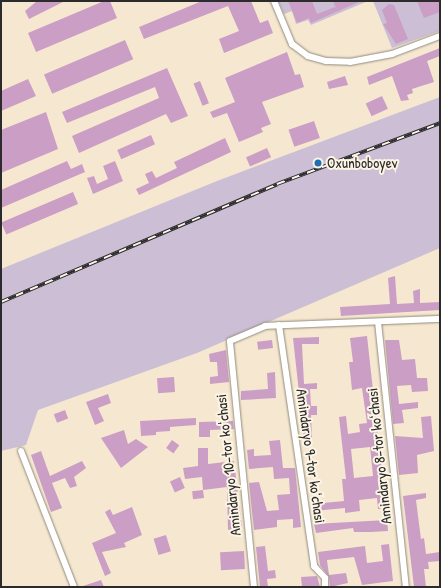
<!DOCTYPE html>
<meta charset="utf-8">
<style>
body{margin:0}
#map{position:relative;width:441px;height:588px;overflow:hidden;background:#f6e8d0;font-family:"Patrick Hand",sans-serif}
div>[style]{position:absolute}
.industrial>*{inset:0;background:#ccbed4}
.building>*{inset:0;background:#cb9ec5;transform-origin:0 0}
.roads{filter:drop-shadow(0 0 1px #908a7e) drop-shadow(0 0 1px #908a7e)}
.minor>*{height:6px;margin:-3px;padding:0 3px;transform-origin:3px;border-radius:3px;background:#fff}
.rail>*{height:4px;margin-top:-2px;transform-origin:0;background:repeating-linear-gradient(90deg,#fcf5e5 0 8px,#2b2b2b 0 16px);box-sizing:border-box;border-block:1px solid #2b2b2b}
.dots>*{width:11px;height:11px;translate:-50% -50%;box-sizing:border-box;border:2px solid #fcf5e5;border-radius:50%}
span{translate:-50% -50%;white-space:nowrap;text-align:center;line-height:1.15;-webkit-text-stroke:4px #fcf5e5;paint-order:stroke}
.poi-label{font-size:15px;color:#2b2b2b}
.left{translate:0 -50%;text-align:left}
.street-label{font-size:15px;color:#2b2b2b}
.frame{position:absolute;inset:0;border:2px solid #2b2b2b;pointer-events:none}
</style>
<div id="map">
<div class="industrial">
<i style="clip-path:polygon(278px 1px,368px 1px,311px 25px,308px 20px,296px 24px,292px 11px,284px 14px)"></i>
<i style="clip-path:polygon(373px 1px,440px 1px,440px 31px,392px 48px)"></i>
<i style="clip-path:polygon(440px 97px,440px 248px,197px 353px,38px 410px,26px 445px,1px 451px,1px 269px,217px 181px)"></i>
</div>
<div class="building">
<i style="clip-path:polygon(37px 1px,65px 1px,29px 19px,25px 11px)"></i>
<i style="clip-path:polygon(104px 1px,110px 1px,117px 18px,36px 52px,28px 33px)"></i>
<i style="clip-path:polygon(202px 1px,251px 1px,260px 23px,268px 20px,273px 33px,224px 53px,219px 39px,239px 31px,228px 6px,144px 39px,139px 27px)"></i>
<i style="clip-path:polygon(288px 1px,312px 1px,317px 14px,335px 7px,337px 10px,333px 1px,361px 1px,311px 23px,309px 18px,297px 23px)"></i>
<i style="clip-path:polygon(417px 1px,440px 1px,440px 12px,424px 18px)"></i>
<i style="clip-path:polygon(389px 4px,394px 5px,408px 39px,396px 44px,383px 24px,387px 23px,382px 10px)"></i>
<i style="left:125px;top:40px;width:21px;height:88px;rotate:67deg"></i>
<i style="clip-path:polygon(440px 48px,440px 56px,427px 61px,434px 82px,412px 89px,413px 93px,407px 95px,409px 100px,401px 101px,392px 76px,369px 85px,367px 77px)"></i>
<i style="clip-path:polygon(287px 52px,295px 75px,300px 74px,304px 87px,262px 102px,271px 124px,261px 128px,263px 132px,239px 142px,227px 113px,213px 118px,210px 112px,235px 102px,225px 78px)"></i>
<i style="clip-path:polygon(167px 68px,188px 116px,171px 123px,166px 114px,79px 153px,72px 136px,159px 98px,155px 87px,67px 123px,62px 112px)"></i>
<i style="clip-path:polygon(345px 76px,348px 85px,329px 89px,327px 82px)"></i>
<i style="clip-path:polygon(28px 79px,36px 96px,1px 111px,1px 91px)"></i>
<i style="left:200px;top:81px;width:24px;height:7px;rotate:68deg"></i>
<i style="left:382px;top:96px;width:14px;height:18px;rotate:65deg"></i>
<i style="clip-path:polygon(46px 112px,58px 149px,1px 173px,1px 130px)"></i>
<i style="left:314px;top:121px;width:18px;height:27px;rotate:71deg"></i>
<i style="left:151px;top:135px;width:10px;height:37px;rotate:66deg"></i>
<i style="clip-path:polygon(225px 138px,231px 152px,139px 195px,136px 189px,149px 183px,145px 174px,152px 171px,156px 178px,177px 168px,174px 162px)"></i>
<i style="left:267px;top:148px;width:10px;height:23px;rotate:66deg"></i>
<i style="clip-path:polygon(67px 161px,71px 169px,82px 164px,85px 172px,1px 208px,1px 190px)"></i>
<i style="clip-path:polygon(115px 161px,123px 181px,93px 194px,87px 178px,94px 176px,97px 184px,108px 179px,103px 166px)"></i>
<i style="left:73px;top:192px;width:13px;height:78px;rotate:67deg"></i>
<i style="clip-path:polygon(395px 276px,397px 304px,414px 303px,413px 291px,420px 289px,420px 303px,440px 302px,440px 310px,341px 316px,340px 307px,390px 304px,388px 278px)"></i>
<i style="clip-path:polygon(evenodd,367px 336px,386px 508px,378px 509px,377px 498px,359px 500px,360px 511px,345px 513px,345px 508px,314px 511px,313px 504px,344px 501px,342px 479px,346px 479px,339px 417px,346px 416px,348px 434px,360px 432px,359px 424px,367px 423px,362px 388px,352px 390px,349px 362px,353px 362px,350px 338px,367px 336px,370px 447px,373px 476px,354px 478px,351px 449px,370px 447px)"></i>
<i style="clip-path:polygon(319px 337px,319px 344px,302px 344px,304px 384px,317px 383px,317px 389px,310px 389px,311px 406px,317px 406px,317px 415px,311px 415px,312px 438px,304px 438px,293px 338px)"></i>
<i style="left:272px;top:340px;width:8px;height:15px;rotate:83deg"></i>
<i style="clip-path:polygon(385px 340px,399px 340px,402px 360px,415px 359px,417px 378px,427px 378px,428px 391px,412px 392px,411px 385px,397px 386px,399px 404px,418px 402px,418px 408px,402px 410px,404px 423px,393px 424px)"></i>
<i style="clip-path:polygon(226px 350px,229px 382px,210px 384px,210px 377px,218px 376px,217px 362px,210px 362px,209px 354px)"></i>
<i style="clip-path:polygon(275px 372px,276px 398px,241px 400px,241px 391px,268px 389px,267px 373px)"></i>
<i style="left:174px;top:377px;width:15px;height:17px;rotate:86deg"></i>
<i style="clip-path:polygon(108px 394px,111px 403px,98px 408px,104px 421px,95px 425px,86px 402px)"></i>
<i style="left:65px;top:410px;width:9px;height:12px;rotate:69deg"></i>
<i style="clip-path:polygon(431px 416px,434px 451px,417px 455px,418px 473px,399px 475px,395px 436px,423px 438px,421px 417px)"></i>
<i style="clip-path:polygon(196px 418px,196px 425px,170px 427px,170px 431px,156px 432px,156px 435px,141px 436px,140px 421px)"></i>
<i style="clip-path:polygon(233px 421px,234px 429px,210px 430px,210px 437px,199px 437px,199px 422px)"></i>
<i style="clip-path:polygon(124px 430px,128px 444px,136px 439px,148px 447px,121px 468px,101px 438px)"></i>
<i style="left:172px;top:440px;width:9px;height:10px;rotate:36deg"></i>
<i style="clip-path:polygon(280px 440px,283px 468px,295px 468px,301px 527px,293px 528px,293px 519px,277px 520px,277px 527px,254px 530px,249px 483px,259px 482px,267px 511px,279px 510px,277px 495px,290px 494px,289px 478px,274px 479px,273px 467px,249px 469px,247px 450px,254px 449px,254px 456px,271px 455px,269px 441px)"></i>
<i style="clip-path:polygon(198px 448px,208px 448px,208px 464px,234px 461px,242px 528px,228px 530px,227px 487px,203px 490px,202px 477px,185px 479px,183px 468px,198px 466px)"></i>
<i style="clip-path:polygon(41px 451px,50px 476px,82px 461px,86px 468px,74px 477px,77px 486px,70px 488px,65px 478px,52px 483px,62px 508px,51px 512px,31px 455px)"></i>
<i style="left:180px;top:477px;width:12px;height:11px;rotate:66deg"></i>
<i style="left:203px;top:490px;width:8px;height:11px;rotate:83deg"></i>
<i style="clip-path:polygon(426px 493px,426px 498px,416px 500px,421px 539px,424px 538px,426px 554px,440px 552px,440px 561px,428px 562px,429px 569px,424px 569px,426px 587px,414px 587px,403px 496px)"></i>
<i style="clip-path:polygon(132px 507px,142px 535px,124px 543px,126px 547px,102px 552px,111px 573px,105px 576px,92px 543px,116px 533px,105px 512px,110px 509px,113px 515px)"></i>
<i style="clip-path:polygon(387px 520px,388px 531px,371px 532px,354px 532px,353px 528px,316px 533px,314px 524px)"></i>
<i style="left:166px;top:535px;width:17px;height:13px;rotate:73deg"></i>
<i style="clip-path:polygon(389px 544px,393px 581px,362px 585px,354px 557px,327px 560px,329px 575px,346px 573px,348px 583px,330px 587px,329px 577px,320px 565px,318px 552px,365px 546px,367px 563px,383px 561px,381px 545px)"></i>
<i style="clip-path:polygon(265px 546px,268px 571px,275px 570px,276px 578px,267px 579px,268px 587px,260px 587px,256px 547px)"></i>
<i style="left:244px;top:551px;width:18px;height:24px;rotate:87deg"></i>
<i style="clip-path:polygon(317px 576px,320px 587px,302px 587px,301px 577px)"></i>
<i style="clip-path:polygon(101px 580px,104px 587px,84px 587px,83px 586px)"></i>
</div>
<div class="roads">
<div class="minor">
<i style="left:274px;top:1px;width:47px;rotate:67.3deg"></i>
<i style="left:292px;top:44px;width:20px;rotate:37deg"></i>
<i style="left:308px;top:56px;width:19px;rotate:16deg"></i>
<i style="left:326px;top:61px;width:24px;rotate:2deg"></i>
<i style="left:350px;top:62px;width:43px;rotate:-10.8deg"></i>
<i style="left:392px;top:54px;width:51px;rotate:-20.6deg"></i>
<i style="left:378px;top:322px;width:266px;rotate:84deg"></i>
<i style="left:279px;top:325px;width:244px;rotate:81.7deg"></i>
<i style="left:314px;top:566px;width:16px;rotate:47deg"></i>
<i style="left:325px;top:578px;width:9px;rotate:90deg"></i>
<i style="left:21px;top:451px;width:146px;rotate:68.7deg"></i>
<i style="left:254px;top:587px;width:247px;rotate:-95.6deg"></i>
<i style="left:230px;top:341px;width:38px;rotate:-23deg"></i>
<i style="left:265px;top:326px;width:175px;rotate:-2.3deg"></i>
</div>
</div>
<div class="rail">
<i style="left:1px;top:302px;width:300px;rotate:-23.1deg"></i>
<i style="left:277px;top:184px;width:174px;rotate:-20.5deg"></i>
</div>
<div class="dots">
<i style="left:318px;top:163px;background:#1f6fb2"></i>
</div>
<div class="poi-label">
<span class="left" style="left:327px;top:163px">Oxunboboyev</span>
</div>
<div class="street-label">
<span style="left:311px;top:456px;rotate:82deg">Amindaryo 9-tor koʻchasi</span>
<span style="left:379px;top:456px;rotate:-96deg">Amindaryo 8-tor koʻchasi</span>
<span style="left:228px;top:465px;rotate:-96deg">Amindaryo 10-tor koʻchasi</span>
</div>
<div class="frame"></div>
</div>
